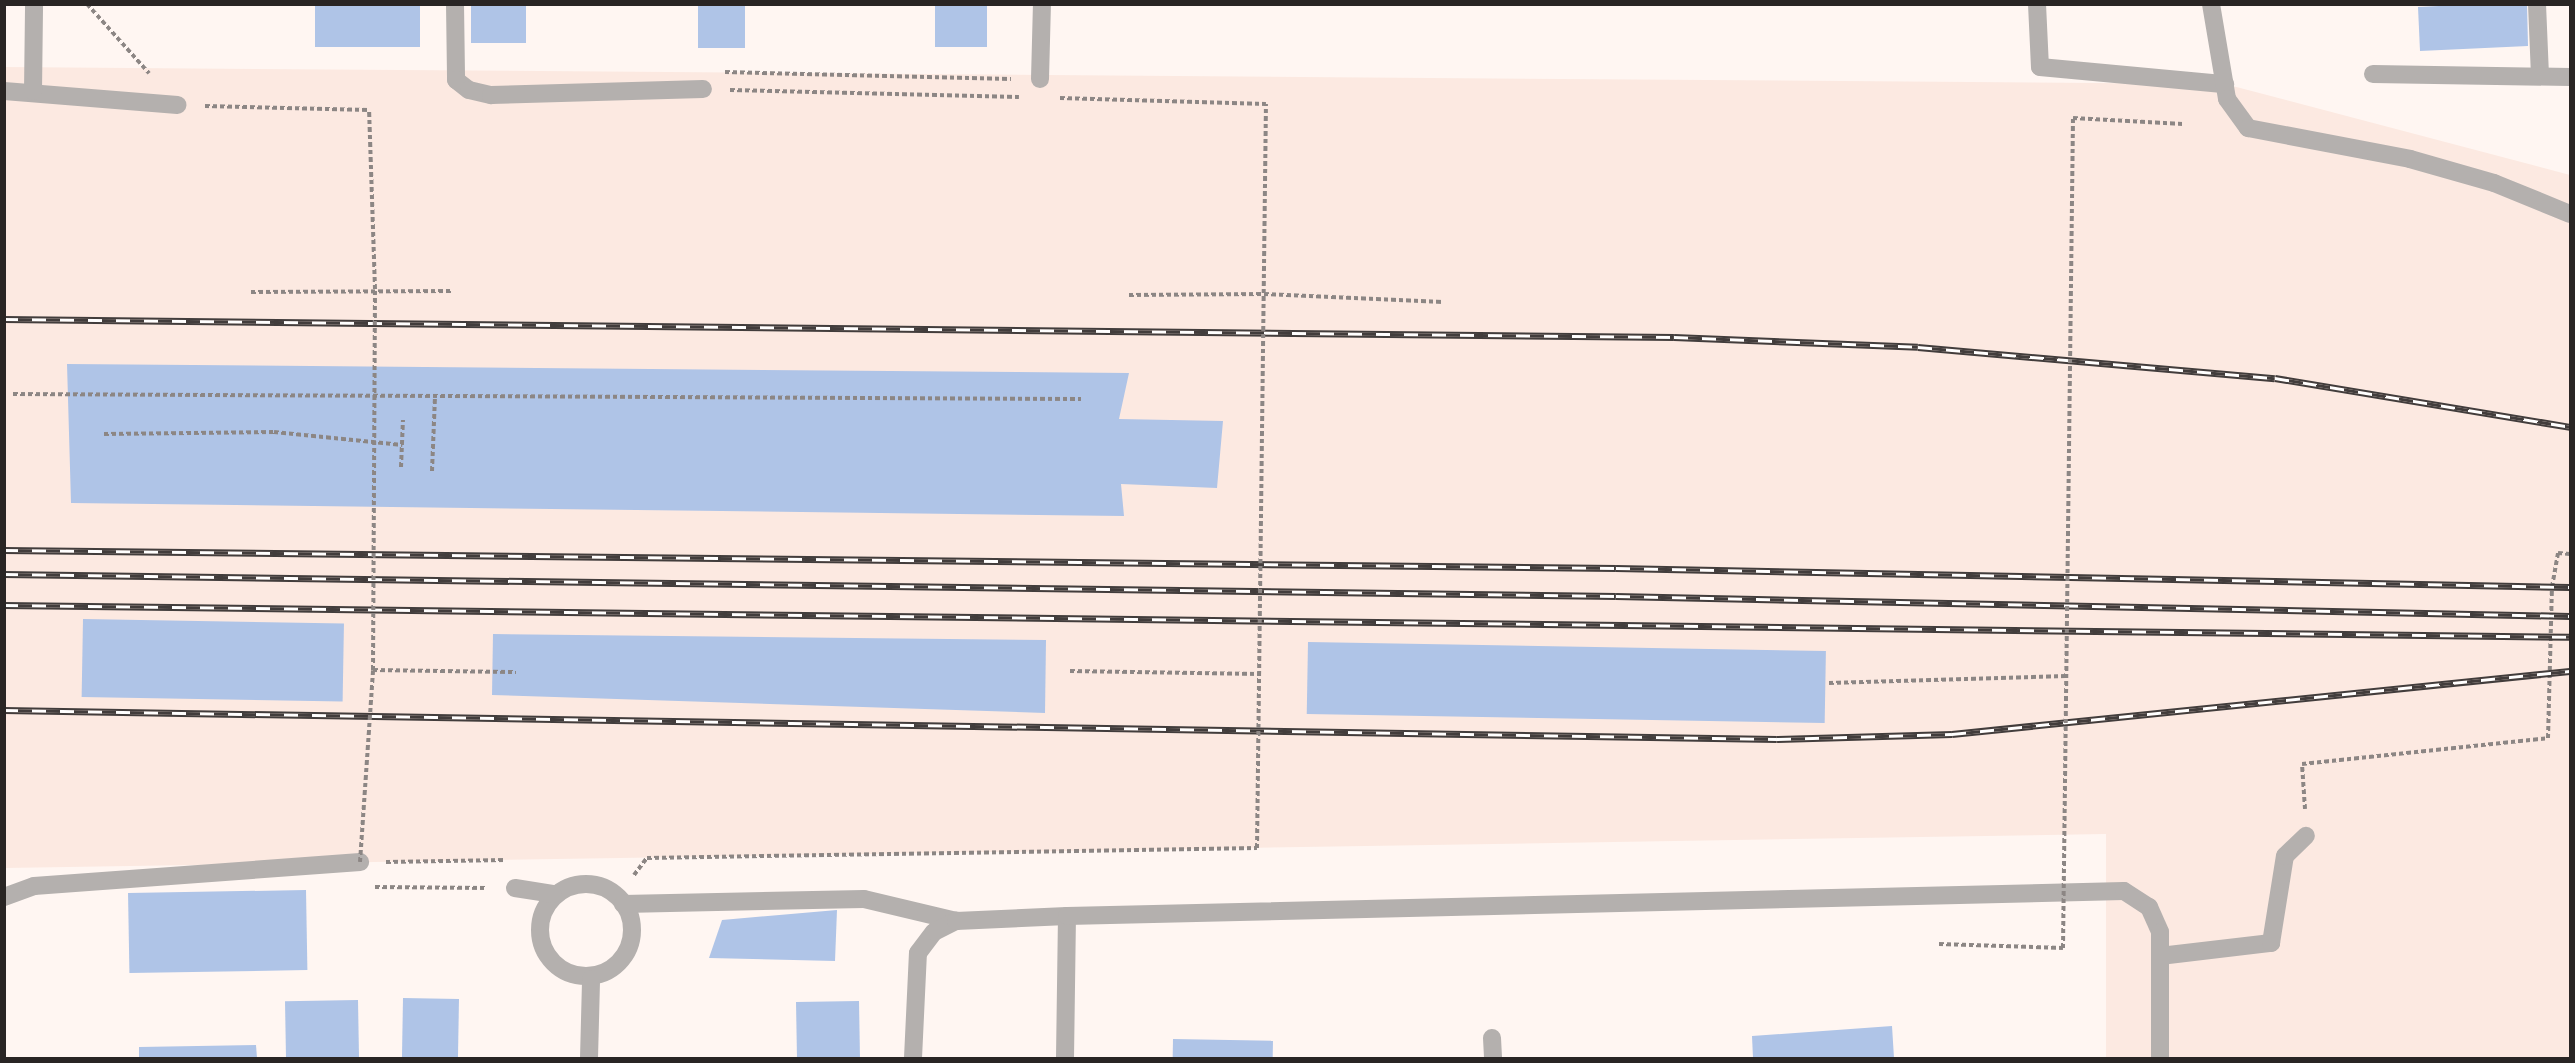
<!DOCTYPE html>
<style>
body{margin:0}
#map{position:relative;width:2575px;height:1063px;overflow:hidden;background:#fff6f2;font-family:Raleway,sans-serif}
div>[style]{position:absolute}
.built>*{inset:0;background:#fce9e1}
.building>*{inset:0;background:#afc4e7;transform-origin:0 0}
.path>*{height:4px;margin-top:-2px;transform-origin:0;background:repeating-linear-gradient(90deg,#8c8684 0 4.5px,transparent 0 7.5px)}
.lane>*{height:18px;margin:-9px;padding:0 9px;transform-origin:9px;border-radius:9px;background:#b4b0ae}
.street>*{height:18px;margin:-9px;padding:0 9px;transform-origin:9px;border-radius:9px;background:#b4b0ae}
.street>.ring{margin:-9px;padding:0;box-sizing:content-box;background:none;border:18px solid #b4b0ae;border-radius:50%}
.rail>*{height:7px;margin-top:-3.5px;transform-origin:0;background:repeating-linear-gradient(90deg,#fff 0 14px,#423d3c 0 28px);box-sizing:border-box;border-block:2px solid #423d3c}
.path-bridge>*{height:4px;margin-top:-2px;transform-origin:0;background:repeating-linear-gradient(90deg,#8c8684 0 4.5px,transparent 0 7.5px)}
span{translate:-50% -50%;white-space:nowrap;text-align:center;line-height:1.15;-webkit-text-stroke:5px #fff;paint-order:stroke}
.frame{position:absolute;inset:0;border:6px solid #292524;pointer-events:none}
</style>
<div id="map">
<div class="built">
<i style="clip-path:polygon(4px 67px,2225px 84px,2570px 175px,2570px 1058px,2106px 1058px,2106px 834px,5px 868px)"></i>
</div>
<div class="building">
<i style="left:315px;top:4px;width:105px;height:43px"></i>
<i style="left:471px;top:4px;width:55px;height:39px"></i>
<i style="left:698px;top:4px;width:47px;height:44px"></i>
<i style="left:935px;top:4px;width:52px;height:43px"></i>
<i style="clip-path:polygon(2480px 4px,2527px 4px,2528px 46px,2420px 51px,2418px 7px)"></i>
<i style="clip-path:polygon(67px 364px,1129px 373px,1119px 419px,1223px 421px,1217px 488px,1121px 484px,1124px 516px,71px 503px)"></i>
<i style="left:83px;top:619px;width:261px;height:78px;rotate:1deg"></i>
<i style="clip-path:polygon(493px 634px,1046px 640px,1045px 713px,492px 695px)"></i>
<i style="left:1308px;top:642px;width:518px;height:72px;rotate:1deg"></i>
<i style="left:306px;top:890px;width:80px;height:178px;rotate:89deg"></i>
<i style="clip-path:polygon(837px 910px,835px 961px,709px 958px,722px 920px)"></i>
<i style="left:403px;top:998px;width:56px;height:60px;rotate:1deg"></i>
<i style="left:358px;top:1000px;width:58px;height:73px;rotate:89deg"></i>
<i style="left:859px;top:1001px;width:57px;height:63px;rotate:89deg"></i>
<i style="clip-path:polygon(1892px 1026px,1894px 1058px,1753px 1058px,1752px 1036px)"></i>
<i style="left:1173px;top:1039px;width:100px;height:19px;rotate:1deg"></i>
<i style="clip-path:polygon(256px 1045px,257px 1058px,139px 1058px,139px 1047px)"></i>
</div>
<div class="path">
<i style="left:87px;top:4px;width:93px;rotate:48.1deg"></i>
<i style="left:725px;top:72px;width:286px;rotate:1.4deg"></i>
<i style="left:730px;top:90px;width:289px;rotate:1.4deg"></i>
<i style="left:1060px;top:98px;width:206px;rotate:1.7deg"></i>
<i style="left:205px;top:106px;width:164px;rotate:1.4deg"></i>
<i style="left:2073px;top:118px;width:110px;rotate:3.1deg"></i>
<i style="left:251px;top:292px;width:200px;rotate:-0.3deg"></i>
<i style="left:1129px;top:295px;width:135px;rotate:-0.4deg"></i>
<i style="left:1264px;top:294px;width:179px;rotate:2.6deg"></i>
<i style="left:13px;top:394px;width:1068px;rotate:0.27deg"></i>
<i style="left:104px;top:434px;width:170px;rotate:-0.7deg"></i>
<i style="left:274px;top:432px;width:129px;rotate:5.8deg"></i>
<i style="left:401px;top:467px;width:47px;rotate:-87.6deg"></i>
<i style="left:432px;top:471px;width:75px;rotate:-87.7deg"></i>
<i style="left:373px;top:670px;width:143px;rotate:0.8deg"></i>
<i style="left:1070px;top:671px;width:189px;rotate:0.9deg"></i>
<i style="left:1829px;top:683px;width:237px;rotate:-1.7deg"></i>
<i style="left:2305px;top:809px;width:45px;rotate:-93.8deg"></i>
<i style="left:2302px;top:764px;width:247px;rotate:-6deg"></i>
<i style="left:2548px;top:738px;width:151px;rotate:-88.5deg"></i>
<i style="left:2552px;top:587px;width:35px;rotate:-80deg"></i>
<i style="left:2558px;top:553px;width:12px;rotate:5deg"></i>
<i style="left:386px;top:862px;width:119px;rotate:-1deg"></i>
<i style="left:634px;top:875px;width:21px;rotate:-53deg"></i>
<i style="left:647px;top:858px;width:610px;rotate:-0.94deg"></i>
<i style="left:375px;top:887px;width:112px;rotate:0.5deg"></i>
<i style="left:1939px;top:944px;width:124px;rotate:1.8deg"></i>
</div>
<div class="lane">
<i style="left:1040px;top:79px;width:75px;rotate:-88.5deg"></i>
<i style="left:4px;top:91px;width:174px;rotate:4.6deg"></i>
<i style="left:33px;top:91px;width:87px;rotate:-89.3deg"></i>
<i style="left:2160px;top:956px;width:112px;rotate:-6.7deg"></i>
<i style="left:2271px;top:943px;width:88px;rotate:-80.9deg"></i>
<i style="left:2285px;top:856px;width:29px;rotate:-44deg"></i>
</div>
<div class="street">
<i style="left:455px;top:4px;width:76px;rotate:89.2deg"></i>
<i style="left:456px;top:80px;width:16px;rotate:38deg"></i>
<i style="left:469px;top:90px;width:23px;rotate:13deg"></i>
<i style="left:491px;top:95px;width:212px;rotate:-1.6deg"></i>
<i style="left:2037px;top:4px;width:63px;rotate:87.3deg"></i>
<i style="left:2040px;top:67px;width:186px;rotate:5.3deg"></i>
<i style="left:2211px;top:4px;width:96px;rotate:80.4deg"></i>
<i style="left:2227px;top:99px;width:36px;rotate:54deg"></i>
<i style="left:2248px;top:128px;width:165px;rotate:10.8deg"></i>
<i style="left:2410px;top:159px;width:87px;rotate:15.9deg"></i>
<i style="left:2494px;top:183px;width:82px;rotate:22.2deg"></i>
<i style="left:2537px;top:4px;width:72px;rotate:87.6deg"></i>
<i style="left:2373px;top:74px;width:197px;rotate:0.9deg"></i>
<i class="ring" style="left:540px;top:884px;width:74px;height:74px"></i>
<i style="left:515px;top:888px;width:38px;rotate:9deg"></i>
<i style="left:4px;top:897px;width:32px;rotate:-20deg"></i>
<i style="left:34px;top:886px;width:327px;rotate:-4.2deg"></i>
<i style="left:623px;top:904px;width:241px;rotate:-1.2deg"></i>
<i style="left:864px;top:899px;width:95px;rotate:13.4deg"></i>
<i style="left:1492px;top:1038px;width:20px;rotate:87deg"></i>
<i style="left:589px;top:1058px;width:79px;rotate:-88.5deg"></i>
<i style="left:913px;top:1058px;width:105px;rotate:-87.3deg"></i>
<i style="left:918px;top:953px;width:26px;rotate:-53deg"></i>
<i style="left:934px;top:932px;width:25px;rotate:-27deg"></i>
<i style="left:956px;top:921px;width:111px;rotate:-2.6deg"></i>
<i style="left:1065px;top:1058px;width:142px;rotate:-89.2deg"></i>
<i style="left:1067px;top:916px;width:1057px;rotate:-1.35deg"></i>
<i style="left:2124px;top:891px;width:30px;rotate:33deg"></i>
<i style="left:2149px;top:907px;width:27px;rotate:66deg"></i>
<i style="left:2160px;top:932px;width:126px;rotate:90deg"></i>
</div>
<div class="rail">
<i style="left:4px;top:319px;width:1670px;rotate:0.62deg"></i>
<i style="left:1674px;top:337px;width:244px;rotate:2.3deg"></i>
<i style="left:1918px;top:347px;width:358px;rotate:5deg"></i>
<i style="left:2275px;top:378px;width:299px;rotate:9.4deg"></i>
<i style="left:4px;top:550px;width:1612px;rotate:0.64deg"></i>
<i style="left:1616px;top:568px;width:954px;rotate:1.14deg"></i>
<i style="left:4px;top:574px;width:1612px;rotate:0.78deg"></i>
<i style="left:1616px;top:596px;width:954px;rotate:1.2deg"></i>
<i style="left:4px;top:605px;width:2566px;rotate:0.71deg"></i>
<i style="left:4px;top:710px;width:1773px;rotate:0.94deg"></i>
<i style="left:1777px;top:739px;width:175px;rotate:-1.6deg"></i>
<i style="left:1952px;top:734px;width:621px;rotate:-5.82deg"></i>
</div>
<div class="path-bridge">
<i style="left:1257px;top:848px;width:744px;rotate:-89.31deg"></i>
<i style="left:360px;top:862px;width:192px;rotate:-86.1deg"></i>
<i style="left:373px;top:670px;width:381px;rotate:-89.7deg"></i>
<i style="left:375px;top:289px;width:179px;rotate:-91.9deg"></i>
<i style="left:2063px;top:948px;width:830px;rotate:-89.31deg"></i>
</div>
<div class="frame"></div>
</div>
